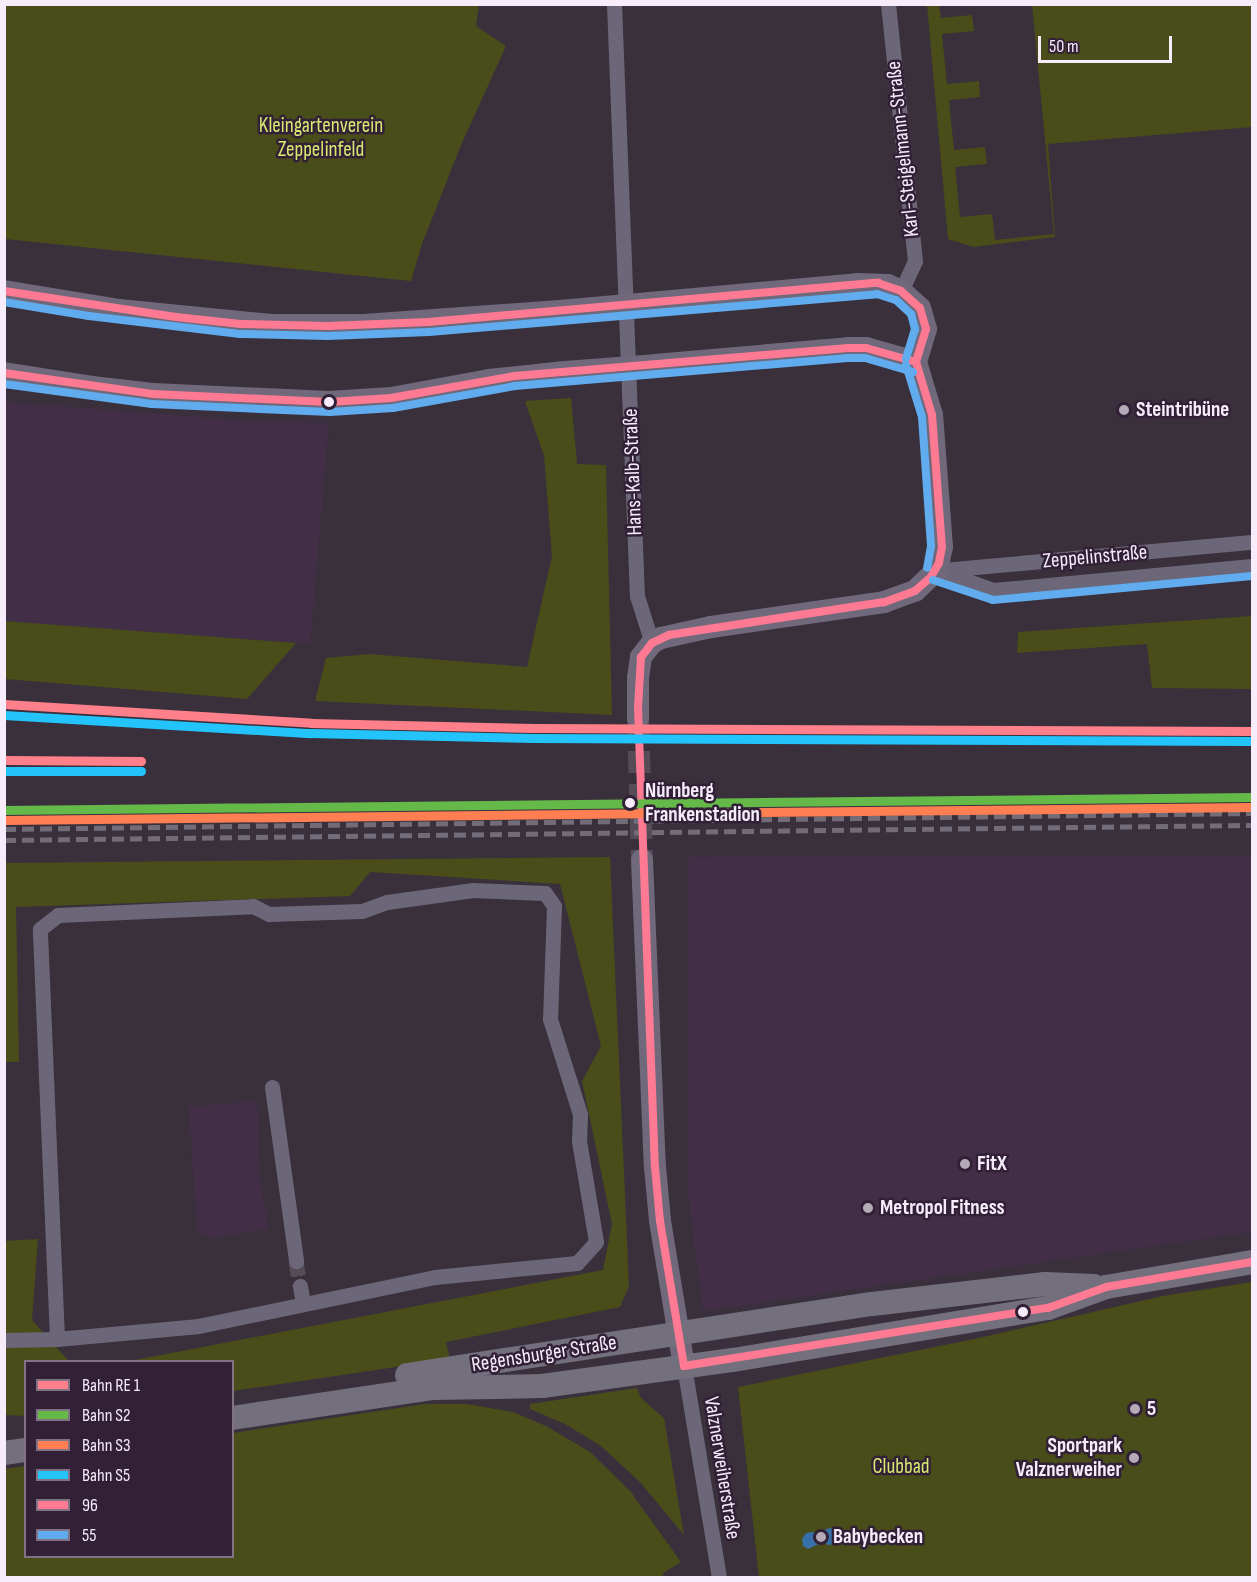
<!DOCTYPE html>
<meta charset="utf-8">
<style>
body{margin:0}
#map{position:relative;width:1257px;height:1582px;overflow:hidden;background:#39303c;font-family:"Sofia Sans Condensed",sans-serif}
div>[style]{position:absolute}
.built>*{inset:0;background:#432e47}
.green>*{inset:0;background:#494d1a}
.water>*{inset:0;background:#3770a8}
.street-tunnel>*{height:15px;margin-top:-7.5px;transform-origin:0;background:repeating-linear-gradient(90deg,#564c58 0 15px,transparent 0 23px)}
.secondary-tunnel>*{height:22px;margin-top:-11px;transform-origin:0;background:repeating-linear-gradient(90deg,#564c58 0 22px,transparent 0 33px)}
.street>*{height:15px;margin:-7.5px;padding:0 7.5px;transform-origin:7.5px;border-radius:7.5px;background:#6c6778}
.secondary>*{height:22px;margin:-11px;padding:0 11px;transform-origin:11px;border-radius:11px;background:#6f697b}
.primary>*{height:24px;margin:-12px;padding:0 12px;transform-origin:12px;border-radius:12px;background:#746f7d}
.rail>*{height:4.5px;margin-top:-2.25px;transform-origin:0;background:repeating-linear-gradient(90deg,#726c78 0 12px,transparent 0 18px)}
.secondary-bridge>*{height:22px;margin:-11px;padding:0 11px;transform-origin:11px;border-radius:11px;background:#6f697b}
.bus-1>*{height:8px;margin:-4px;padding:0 4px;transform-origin:4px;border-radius:4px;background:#fe7a93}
.bus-2>*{height:8px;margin:-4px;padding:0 4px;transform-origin:4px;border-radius:4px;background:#60acee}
.rail-1>*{height:9px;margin:-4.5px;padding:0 4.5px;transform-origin:4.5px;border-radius:4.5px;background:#ff808b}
.rail-2>*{height:9px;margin:-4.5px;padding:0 4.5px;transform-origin:4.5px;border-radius:4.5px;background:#65b949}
.rail-3>*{height:9px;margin:-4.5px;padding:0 4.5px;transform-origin:4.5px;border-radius:4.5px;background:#ff7f53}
.rail-4>*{height:9px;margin:-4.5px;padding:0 4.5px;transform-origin:4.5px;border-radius:4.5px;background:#23c4fc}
.dots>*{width:16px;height:16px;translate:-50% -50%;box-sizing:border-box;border:3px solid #322136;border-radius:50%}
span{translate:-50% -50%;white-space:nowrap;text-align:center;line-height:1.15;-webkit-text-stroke:5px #322136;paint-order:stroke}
.park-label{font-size:21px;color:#d8e971}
.street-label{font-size:21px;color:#f7ecfa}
.poi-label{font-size:21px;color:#f7ecfa;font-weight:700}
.left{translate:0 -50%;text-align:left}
.right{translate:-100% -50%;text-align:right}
.stop-label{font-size:21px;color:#f7ecfa;font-weight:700}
.frame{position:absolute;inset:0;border:6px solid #f7ecfa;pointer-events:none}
.legend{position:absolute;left:24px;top:1360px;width:210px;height:198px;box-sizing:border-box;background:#322136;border:2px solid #817284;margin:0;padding:8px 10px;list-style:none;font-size:18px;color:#f7ecfa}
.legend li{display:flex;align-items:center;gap:12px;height:30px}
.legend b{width:30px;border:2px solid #817284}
.scale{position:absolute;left:1038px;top:36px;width:134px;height:27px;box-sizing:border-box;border:3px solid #f7ecfa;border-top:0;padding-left:8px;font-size:18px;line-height:21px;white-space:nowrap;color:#f7ecfa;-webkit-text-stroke:4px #322136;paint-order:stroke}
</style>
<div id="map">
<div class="built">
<i style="clip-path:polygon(4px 402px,267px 422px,329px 423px,310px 644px,5px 621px)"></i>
<i style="clip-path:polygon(1252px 856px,1252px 1232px,703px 1311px,687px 1185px,687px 857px)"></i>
<i style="clip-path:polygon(257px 1101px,260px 1179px,268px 1228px,215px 1238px,197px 1233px,189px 1107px)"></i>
</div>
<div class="green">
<i style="clip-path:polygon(5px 4px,479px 5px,476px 26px,506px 46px,461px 145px,422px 244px,411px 281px,5px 239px)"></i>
<i style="clip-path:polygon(927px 5px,939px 5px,941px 18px,972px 15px,974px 31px,942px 34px,947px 84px,979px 81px,980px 97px,949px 100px,954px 150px,985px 147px,987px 164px,955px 167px,960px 217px,992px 214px,995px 240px,1054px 234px,1032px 5px,1252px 5px,1252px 127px,1048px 144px,1055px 237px,973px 247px,948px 239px)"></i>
<i style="clip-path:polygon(571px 398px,577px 464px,606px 465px,612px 715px,315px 701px,326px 658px,369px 654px,527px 667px,552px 556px,544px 456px,525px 401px)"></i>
<i style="clip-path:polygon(1252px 616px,1252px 689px,1152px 688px,1147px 644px,1017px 653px,1018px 632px)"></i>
<i style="clip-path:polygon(5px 621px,296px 643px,247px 699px,5px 679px)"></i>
<i style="clip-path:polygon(610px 857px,629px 1286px,620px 1307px,446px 1342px,450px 1359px,233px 1391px,232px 1362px,130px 1361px,603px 1270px,612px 1224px,582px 1081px,601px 1046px,560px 884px,370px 872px,350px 896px,16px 907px,19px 1062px,5px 1062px,5px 863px)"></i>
<i style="clip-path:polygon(38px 1239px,32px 1320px,69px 1361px,26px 1362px,25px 1416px,5px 1415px,4px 1241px)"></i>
<i style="clip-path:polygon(1252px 1282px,1252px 1577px,759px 1577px,738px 1387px,979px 1338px,1163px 1296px)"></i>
<i style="clip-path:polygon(637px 1388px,641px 1398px,664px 1418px,684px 1535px,640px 1482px,601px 1446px,565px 1424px,530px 1409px,530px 1404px)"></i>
<i style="clip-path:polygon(425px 1404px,467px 1404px,513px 1412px,546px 1426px,590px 1452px,630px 1491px,681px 1562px,663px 1573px,664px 1578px,5px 1577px,5px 1469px,25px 1466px,26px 1556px,232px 1556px,233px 1433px)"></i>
</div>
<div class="water">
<i style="clip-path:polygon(832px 1528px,837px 1532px,839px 1539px,834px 1544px,828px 1545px,823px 1542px,808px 1549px,803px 1546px,802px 1539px,806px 1533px,813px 1532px,822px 1535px,826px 1529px)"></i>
</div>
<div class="street-tunnel">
<i style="left:296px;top:1261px;width:25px;rotate:81deg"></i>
</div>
<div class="secondary-tunnel">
<i style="left:638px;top:718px;width:142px;rotate:88.4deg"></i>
</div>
<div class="street">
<i style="left:614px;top:4px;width:592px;rotate:87.78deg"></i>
<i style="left:637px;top:596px;width:49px;rotate:72.3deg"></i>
<i style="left:888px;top:4px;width:258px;rotate:84deg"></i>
<i style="left:915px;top:261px;width:33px;rotate:115deg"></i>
<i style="left:937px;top:570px;width:59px;rotate:19.7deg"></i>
<i style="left:993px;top:590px;width:260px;rotate:-5.3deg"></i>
<i style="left:943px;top:570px;width:310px;rotate:-5.2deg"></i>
<i style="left:272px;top:1087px;width:176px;rotate:82.1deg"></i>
<i style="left:300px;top:1286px;width:17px;rotate:80deg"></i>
<i style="left:4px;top:1340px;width:53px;rotate:-1.1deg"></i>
<i style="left:57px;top:1339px;width:410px;rotate:-92.4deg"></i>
<i style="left:40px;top:929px;width:23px;rotate:-38deg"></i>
<i style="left:58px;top:915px;width:195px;rotate:-2.6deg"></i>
<i style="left:253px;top:906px;width:18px;rotate:27deg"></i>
<i style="left:269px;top:914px;width:93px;rotate:-1.8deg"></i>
<i style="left:362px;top:911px;width:27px;rotate:-20deg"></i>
<i style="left:387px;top:902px;width:87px;rotate:-7.9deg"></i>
<i style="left:473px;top:890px;width:72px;rotate:2.4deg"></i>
<i style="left:545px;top:893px;width:16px;rotate:55deg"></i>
<i style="left:554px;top:906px;width:113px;rotate:92deg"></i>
<i style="left:550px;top:1019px;width:100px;rotate:72.5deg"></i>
<i style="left:580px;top:1114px;width:27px;rotate:92deg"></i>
<i style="left:579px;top:1141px;width:102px;rotate:80.4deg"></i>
<i style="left:596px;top:1242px;width:28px;rotate:132deg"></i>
<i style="left:577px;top:1263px;width:143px;rotate:174.4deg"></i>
<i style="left:435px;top:1277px;width:241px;rotate:168.3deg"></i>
<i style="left:199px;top:1326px;width:143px;rotate:174.8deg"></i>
<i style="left:684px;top:1366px;width:215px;rotate:80.6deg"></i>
</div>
<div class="secondary">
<i style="left:4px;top:291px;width:117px;rotate:9.4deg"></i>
<i style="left:119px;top:310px;width:153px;rotate:5.6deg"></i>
<i style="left:271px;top:325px;width:93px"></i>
<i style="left:364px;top:325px;width:196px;rotate:-4.1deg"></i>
<i style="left:650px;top:303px;width:208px;rotate:-5.2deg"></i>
<i style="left:857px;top:284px;width:31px;rotate:2deg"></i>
<i style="left:888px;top:285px;width:14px;rotate:25deg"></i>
<i style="left:901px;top:291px;width:25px;rotate:42deg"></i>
<i style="left:920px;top:308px;width:22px;rotate:74deg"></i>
<i style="left:926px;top:329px;width:34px;rotate:107deg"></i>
<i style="left:655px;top:365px;width:194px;rotate:-5deg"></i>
<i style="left:848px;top:348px;width:18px"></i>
<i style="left:866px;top:348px;width:52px;rotate:15.6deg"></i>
<i style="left:4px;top:373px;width:89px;rotate:9deg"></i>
<i style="left:92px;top:387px;width:61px;rotate:6.5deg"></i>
<i style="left:153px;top:394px;width:176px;rotate:2.6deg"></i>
<i style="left:329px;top:402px;width:62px;rotate:-3.7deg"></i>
<i style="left:391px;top:398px;width:100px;rotate:-10.4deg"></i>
<i style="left:489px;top:380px;width:76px;rotate:-6deg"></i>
<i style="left:638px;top:718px;width:40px;rotate:-90deg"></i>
<i style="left:638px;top:678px;width:21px;rotate:-82deg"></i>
<i style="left:641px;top:657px;width:18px;rotate:-52deg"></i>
<i style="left:652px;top:643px;width:10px;rotate:-29deg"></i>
<i style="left:661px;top:638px;width:51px;rotate:-12.4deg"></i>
<i style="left:711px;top:627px;width:175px;rotate:-8.2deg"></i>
<i style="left:884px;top:602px;width:33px;rotate:-20deg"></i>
<i style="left:915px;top:591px;width:30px;rotate:-44deg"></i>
<i style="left:937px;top:570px;width:24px;rotate:-78deg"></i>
<i style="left:942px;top:547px;width:132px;rotate:-94.3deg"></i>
<i style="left:932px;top:415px;width:55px;rotate:-106.8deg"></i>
<i style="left:642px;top:860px;width:307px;rotate:87.6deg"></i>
<i style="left:655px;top:1167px;width:54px;rotate:84.7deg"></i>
<i style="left:660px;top:1221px;width:147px;rotate:80.6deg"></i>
</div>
<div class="primary">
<i style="left:407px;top:1375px;width:470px;rotate:-8.7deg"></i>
<i style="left:872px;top:1304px;width:174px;rotate:-6.6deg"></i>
<i style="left:1045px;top:1284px;width:49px;rotate:2.3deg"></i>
<i style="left:232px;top:1418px;width:202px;rotate:-8.5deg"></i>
<i style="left:432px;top:1388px;width:110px;rotate:-1deg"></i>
<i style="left:542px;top:1386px;width:193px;rotate:-7.8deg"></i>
<i style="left:733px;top:1360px;width:319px;rotate:-9.4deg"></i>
<i style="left:1048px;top:1308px;width:62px;rotate:-19.9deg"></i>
<i style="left:1106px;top:1287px;width:148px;rotate:-9.7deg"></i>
<i style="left:4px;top:1453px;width:22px;rotate:-8deg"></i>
</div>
<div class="rail">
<i style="left:4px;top:829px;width:1248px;rotate:-0.73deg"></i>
<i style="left:4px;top:840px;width:1248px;rotate:-0.69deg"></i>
</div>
<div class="secondary-bridge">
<i style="left:560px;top:311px;width:90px;rotate:-5.1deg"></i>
<i style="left:565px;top:372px;width:90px;rotate:-4.4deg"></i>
</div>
<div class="bus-1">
<i style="left:4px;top:291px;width:174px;rotate:8.6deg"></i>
<i style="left:176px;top:317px;width:65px;rotate:6.1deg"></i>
<i style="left:241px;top:324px;width:87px;rotate:1.3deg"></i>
<i style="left:328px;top:326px;width:100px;rotate:-2.3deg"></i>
<i style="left:428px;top:322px;width:452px;rotate:-5deg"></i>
<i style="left:878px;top:283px;width:24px;rotate:19deg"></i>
<i style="left:901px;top:291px;width:25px;rotate:42deg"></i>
<i style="left:920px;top:308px;width:22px;rotate:74deg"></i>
<i style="left:926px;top:329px;width:34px;rotate:107deg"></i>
<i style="left:916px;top:362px;width:55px;rotate:73.2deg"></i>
<i style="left:932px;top:415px;width:132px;rotate:85.7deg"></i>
<i style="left:942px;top:547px;width:16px;rotate:101deg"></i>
<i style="left:939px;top:563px;width:16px;rotate:120deg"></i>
<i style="left:931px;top:577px;width:21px;rotate:139deg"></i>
<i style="left:915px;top:591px;width:33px;rotate:160deg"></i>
<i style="left:884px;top:602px;width:218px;rotate:171.3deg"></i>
<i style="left:669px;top:635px;width:19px;rotate:155deg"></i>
<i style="left:652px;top:643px;width:18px;rotate:128deg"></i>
<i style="left:641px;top:657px;width:50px;rotate:93.4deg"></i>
<i style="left:638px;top:707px;width:460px;rotate:87.9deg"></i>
<i style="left:655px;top:1167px;width:54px;rotate:84.7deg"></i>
<i style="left:660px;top:1221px;width:147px;rotate:80.6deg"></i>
<i style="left:684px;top:1366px;width:369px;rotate:-9.1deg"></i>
<i style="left:1048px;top:1308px;width:62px;rotate:-19.9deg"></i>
<i style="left:1106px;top:1287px;width:148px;rotate:-9.7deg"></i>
<i style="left:4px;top:373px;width:150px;rotate:8deg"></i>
<i style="left:153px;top:394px;width:176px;rotate:2.6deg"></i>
<i style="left:329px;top:402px;width:62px;rotate:-3.7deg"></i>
<i style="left:391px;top:398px;width:125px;rotate:-10.1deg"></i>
<i style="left:514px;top:376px;width:335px;rotate:-4.8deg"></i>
<i style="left:848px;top:348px;width:18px"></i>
<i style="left:866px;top:348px;width:52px;rotate:15.6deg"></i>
</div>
<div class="bus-2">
<i style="left:4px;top:302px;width:86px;rotate:9.4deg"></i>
<i style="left:89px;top:316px;width:152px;rotate:6.8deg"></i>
<i style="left:240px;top:334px;width:88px;rotate:1.3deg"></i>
<i style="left:328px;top:336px;width:101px;rotate:-2.3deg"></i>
<i style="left:429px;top:332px;width:450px;rotate:-4.8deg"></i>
<i style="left:877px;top:294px;width:20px;rotate:18deg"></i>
<i style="left:896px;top:300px;width:21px;rotate:43deg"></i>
<i style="left:911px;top:314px;width:16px;rotate:75deg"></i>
<i style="left:915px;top:329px;width:31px;rotate:107deg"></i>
<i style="left:906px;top:365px;width:54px;rotate:72.9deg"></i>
<i style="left:922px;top:417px;width:129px;rotate:86deg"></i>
<i style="left:931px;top:546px;width:22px;rotate:100deg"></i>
<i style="left:4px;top:384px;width:149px;rotate:7.7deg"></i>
<i style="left:152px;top:404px;width:178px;rotate:2.6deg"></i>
<i style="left:330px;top:412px;width:63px;rotate:-3.6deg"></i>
<i style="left:393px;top:408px;width:124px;rotate:-10.2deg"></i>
<i style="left:515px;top:386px;width:334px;rotate:-4.8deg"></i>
<i style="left:848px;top:358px;width:17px"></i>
<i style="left:865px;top:358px;width:50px;rotate:16.3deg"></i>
<i style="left:933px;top:580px;width:63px;rotate:18.4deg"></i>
<i style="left:993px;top:600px;width:260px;rotate:-5.3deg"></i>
</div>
<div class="rail-1">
<i style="left:4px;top:704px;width:308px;rotate:3.5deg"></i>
<i style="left:311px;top:723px;width:223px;rotate:1.3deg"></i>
<i style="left:534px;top:728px;width:718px;rotate:0.24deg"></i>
<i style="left:4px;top:760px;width:137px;rotate:0.4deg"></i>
</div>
<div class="rail-2">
<i style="left:4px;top:810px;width:1248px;rotate:-0.6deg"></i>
</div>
<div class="rail-3">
<i style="left:4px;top:820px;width:1248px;rotate:-0.6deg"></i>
</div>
<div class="rail-4">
<i style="left:4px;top:715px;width:307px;rotate:3.4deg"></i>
<i style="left:310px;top:733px;width:224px;rotate:1.3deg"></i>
<i style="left:534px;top:738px;width:718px;rotate:0.24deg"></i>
<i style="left:4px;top:771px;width:137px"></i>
</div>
<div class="dots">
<i style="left:329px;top:402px;background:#f7ecfa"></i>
<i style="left:1124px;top:410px;background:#b4aab8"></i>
<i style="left:630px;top:803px;background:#f7ecfa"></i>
<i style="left:965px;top:1164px;background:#b4aab8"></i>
<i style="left:868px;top:1208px;background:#b4aab8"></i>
<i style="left:1023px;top:1312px;background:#f7ecfa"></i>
<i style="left:1135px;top:1409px;background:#b4aab8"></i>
<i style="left:1134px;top:1458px;background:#b4aab8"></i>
<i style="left:821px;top:1537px;background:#b4aab8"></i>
</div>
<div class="park-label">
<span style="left:321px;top:138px">Kleingartenverein<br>Zeppelinfeld</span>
<span style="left:901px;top:1467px">Clubbad</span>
</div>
<div class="street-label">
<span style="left:903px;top:149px;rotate:-96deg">Karl-Steigelmann-Straße</span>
<span style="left:633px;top:472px;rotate:-92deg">Hans-Kalb-Straße</span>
<span style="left:1095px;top:557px;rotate:-5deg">Zeppelinstraße</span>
<span style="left:544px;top:1354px;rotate:-9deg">Regensburger Straße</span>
<span style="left:722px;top:1468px;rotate:81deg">Valznerweiherstraße</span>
</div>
<div class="poi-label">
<span class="left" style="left:1136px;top:410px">Steintribüne</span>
<span class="left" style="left:977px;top:1164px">FitX</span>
<span class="left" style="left:880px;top:1208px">Metropol Fitness</span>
<span class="left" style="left:1147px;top:1409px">5</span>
<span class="right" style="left:1122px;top:1458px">Sportpark<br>Valznerweiher</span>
<span class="left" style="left:833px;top:1537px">Babybecken</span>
</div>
<div class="stop-label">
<span class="left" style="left:645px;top:803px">Nürnberg<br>Frankenstadion</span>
</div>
<div class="frame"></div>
<ul class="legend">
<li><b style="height:8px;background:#ff808b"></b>Bahn RE 1</li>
<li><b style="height:8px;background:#65b949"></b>Bahn S2</li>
<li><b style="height:8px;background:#ff7f53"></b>Bahn S3</li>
<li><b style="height:8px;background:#23c4fc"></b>Bahn S5</li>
<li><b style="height:8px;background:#fe7a93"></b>96</li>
<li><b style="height:8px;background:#60acee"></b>55</li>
</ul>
<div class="scale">50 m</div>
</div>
